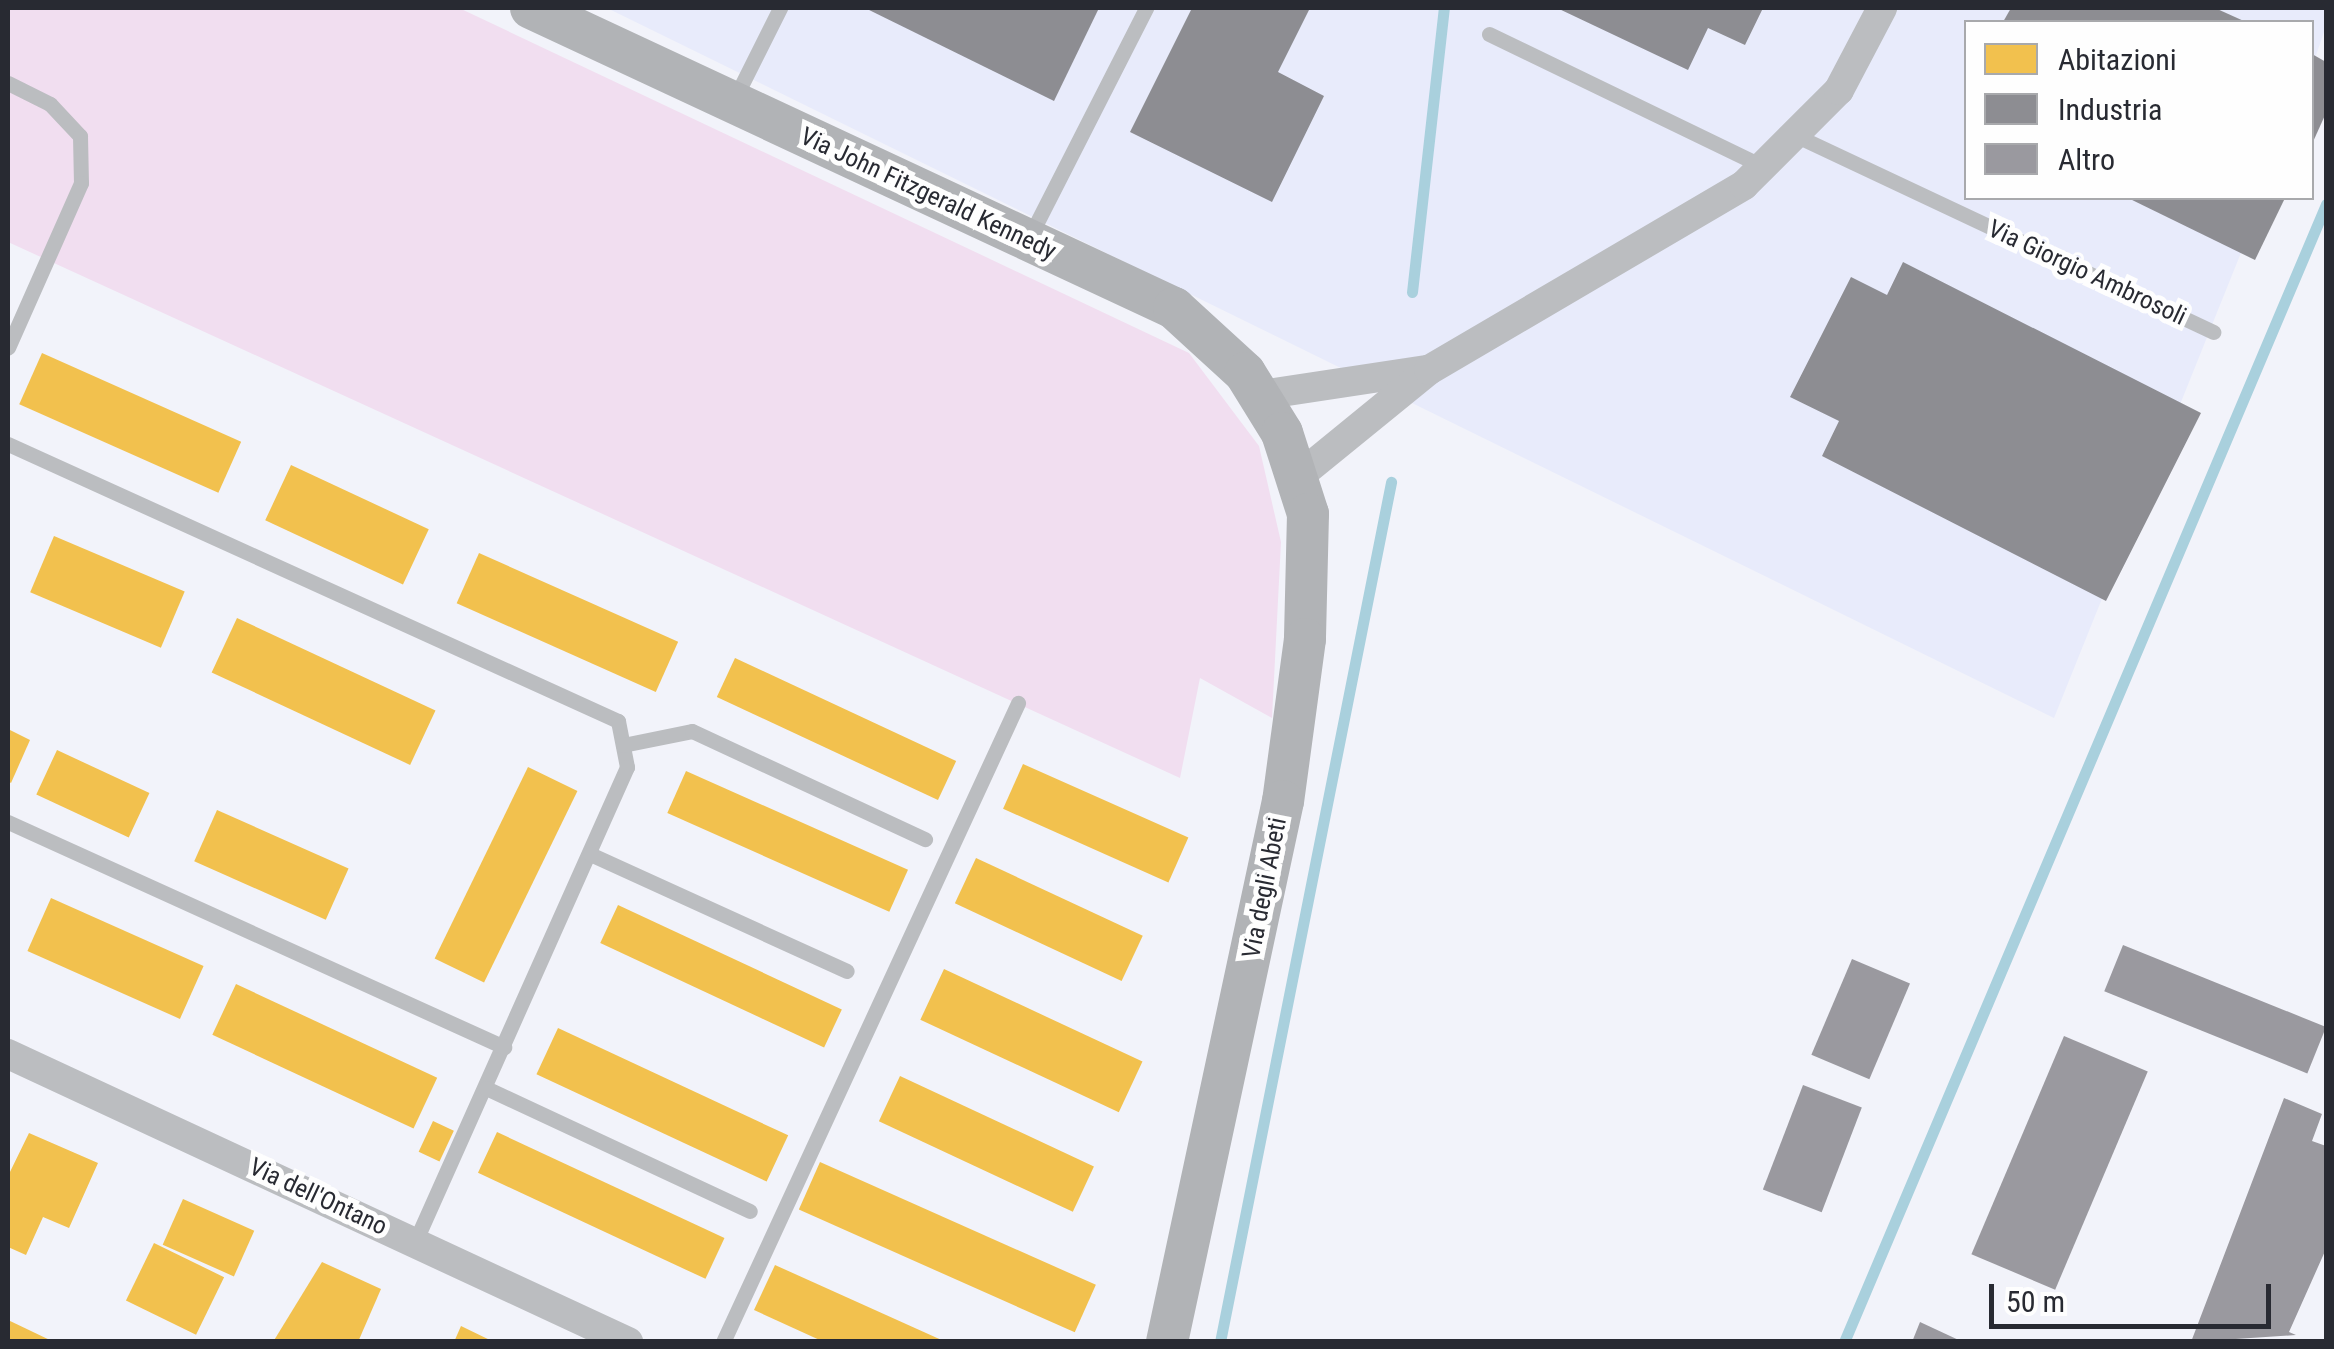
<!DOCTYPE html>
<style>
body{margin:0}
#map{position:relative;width:2334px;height:1349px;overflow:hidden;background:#f2f3fa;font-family:"Roboto Condensed",sans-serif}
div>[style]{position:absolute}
.built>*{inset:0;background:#e8ebfb}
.green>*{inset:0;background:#f1def0}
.homes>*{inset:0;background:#f2c14e;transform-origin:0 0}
.industry>*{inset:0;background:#8d8d92}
.stream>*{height:11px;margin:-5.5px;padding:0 5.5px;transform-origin:5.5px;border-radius:5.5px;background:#a9d0dd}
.building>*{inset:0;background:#9a999f;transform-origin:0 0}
.lane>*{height:15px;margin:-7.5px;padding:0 7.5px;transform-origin:7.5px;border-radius:7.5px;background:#bbbdc0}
.street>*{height:30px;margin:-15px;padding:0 15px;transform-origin:15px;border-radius:15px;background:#bbbdc0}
.secondary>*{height:42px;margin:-21px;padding:0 21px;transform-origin:21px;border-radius:21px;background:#b1b3b6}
span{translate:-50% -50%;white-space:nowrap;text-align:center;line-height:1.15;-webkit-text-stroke:10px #fefefe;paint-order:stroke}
.street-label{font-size:25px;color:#282a32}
.frame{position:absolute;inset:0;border:10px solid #282a32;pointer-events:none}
.legend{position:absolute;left:1964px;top:20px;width:350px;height:180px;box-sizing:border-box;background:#fefefe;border:2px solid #a8a9ac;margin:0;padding:12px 18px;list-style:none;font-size:30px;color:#282a32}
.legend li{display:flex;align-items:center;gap:20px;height:50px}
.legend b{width:50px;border:2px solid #a8a9ac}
.scale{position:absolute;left:1989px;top:1284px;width:282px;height:45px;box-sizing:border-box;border:5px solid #282a32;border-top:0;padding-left:12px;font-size:30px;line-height:35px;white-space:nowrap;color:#282a32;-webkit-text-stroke:8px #fefefe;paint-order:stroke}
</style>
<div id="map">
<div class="built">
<i style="clip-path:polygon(607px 8px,2326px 8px,2326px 26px,2312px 67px,2312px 22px,1966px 22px,1966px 198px,2263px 198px,2054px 718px)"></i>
</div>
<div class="green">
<i style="clip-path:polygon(8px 8px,459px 8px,1189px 353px,1259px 446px,1281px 542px,1272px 718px,1200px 678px,1180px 778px,8px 242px)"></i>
</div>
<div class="homes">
<i style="left:42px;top:353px;width:218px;height:56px;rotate:24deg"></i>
<i style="left:291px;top:465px;width:152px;height:61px;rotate:25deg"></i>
<i style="left:54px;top:536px;width:142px;height:61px;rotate:23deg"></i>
<i style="left:479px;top:553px;width:218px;height:55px;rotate:24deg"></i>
<i style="left:237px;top:618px;width:219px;height:60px;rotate:25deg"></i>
<i style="left:735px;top:658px;width:244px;height:43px;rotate:25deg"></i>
<i style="clip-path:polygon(8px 729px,30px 740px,11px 783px,8px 781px)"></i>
<i style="left:57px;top:750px;width:102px;height:49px;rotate:25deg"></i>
<i style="left:1023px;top:764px;width:181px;height:49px;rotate:24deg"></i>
<i style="left:528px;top:767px;width:55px;height:213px;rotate:26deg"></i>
<i style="left:686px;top:771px;width:243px;height:46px;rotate:24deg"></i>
<i style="left:217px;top:810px;width:144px;height:56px;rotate:24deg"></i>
<i style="left:976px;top:858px;width:184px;height:50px;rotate:25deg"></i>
<i style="left:51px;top:898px;width:167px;height:58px;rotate:24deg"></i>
<i style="left:618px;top:905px;width:247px;height:42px;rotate:25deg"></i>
<i style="left:944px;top:969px;width:219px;height:56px;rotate:25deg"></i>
<i style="left:236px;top:984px;width:222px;height:56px;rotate:25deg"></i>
<i style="left:558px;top:1028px;width:254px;height:51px;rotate:25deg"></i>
<i style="left:900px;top:1076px;width:214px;height:50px;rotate:25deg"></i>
<i style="left:433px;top:1121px;width:23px;height:34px;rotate:25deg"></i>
<i style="left:497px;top:1132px;width:251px;height:45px;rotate:25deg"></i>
<i style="clip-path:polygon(29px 1133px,98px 1163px,69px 1228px,43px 1217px,26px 1255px,8px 1247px,8px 1176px)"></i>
<i style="left:820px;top:1162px;width:302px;height:52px;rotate:24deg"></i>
<i style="left:183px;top:1199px;width:78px;height:50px;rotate:24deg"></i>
<i style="left:154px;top:1243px;width:78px;height:64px;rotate:26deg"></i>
<i style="clip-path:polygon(322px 1262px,381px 1289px,358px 1342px,273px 1342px)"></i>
<i style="clip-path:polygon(775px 1265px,946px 1342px,824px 1342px,754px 1310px)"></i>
<i style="clip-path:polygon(8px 1320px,54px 1342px,8px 1342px)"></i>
<i style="clip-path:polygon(461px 1326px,494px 1342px,454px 1342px)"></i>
</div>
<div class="industry">
<i style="clip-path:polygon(865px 8px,1099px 8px,1054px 101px)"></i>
<i style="clip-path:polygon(1192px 8px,1310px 8px,1278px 72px,1324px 96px,1272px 202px,1130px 132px)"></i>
<i style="clip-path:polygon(1557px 8px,1763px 8px,1745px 45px,1708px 28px,1688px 70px)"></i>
<i style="clip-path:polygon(2011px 8px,2215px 8px,2246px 22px,2003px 22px)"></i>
<i style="clip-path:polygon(2312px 54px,2326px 62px,2326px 113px,2312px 144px)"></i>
<i style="clip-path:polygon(2128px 198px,2285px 198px,2255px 260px)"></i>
<i style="clip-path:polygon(1903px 262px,2201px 413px,2106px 601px,1822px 456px,1839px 421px,1790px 397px,1851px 277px,1887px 295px)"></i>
</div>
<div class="stream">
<i style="left:1412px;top:292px;width:286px;rotate:-83.6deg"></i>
<i style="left:1220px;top:1342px;width:877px;rotate:-78.75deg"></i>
<i style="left:1844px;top:1342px;width:1236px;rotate:-67.04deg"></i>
</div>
<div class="building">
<i style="left:2123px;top:945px;width:219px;height:50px;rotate:22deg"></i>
<i style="left:1852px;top:959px;width:63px;height:104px;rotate:23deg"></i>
<i style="left:2064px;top:1036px;width:91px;height:237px;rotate:23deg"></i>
<i style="left:1803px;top:1085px;width:63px;height:112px;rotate:21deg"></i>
<i style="clip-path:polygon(2284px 1098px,2322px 1114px,2312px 1141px,2326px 1146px,2326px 1249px,2289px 1332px,2296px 1335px,2191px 1342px)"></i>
<i style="clip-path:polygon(1920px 1322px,1963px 1342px,1912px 1342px)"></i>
</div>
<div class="lane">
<i style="left:1489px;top:34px;width:305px;rotate:25.8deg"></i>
<i style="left:8px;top:83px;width:47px;rotate:26.6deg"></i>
<i style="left:50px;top:104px;width:44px;rotate:46.8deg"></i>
<i style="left:80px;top:136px;width:47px;rotate:88.8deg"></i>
<i style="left:81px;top:183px;width:180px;rotate:113.9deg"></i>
<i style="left:735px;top:98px;width:101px;rotate:-63.4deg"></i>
<i style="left:1799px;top:137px;width:458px;rotate:25.2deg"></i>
<i style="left:1030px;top:236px;width:256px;rotate:-63deg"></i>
<i style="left:8px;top:444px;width:670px;rotate:24.42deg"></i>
<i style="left:618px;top:721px;width:47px;rotate:78.9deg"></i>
<i style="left:627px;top:767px;width:520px;rotate:114.05deg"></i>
<i style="left:623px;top:745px;width:70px;rotate:-11.5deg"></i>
<i style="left:692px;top:731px;width:257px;rotate:24.9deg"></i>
<i style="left:8px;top:822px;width:545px;rotate:24.4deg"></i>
<i style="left:590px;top:854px;width:282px;rotate:24.5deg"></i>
<i style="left:486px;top:1088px;width:291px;rotate:25deg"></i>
<i style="left:723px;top:1342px;width:704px;rotate:-65.22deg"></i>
</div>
<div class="street">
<i style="left:1261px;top:395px;width:167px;rotate:-8.6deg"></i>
<i style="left:1299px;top:476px;width:168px;rotate:-39.2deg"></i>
<i style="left:1429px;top:370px;width:365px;rotate:-30.4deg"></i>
<i style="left:1744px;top:185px;width:134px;rotate:-45deg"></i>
<i style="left:1839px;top:90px;width:93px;rotate:-62.3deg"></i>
<i style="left:8px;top:1054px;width:684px;rotate:24.92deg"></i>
</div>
<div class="secondary">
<i style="left:531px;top:8px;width:710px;rotate:25.01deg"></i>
<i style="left:1174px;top:308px;width:96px;rotate:42.5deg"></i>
<i style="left:1245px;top:373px;width:70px;rotate:58.3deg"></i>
<i style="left:1282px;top:433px;width:85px;rotate:72.2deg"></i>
<i style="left:1308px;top:514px;width:125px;rotate:91.4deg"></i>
<i style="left:1305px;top:639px;width:163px;rotate:97.7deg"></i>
<i style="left:1283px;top:801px;width:553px;rotate:102.1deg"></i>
</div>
<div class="street-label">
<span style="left:928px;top:194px;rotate:25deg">Via John Fitzgerald Kennedy</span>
<span style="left:2087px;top:273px;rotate:25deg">Via Giorgio Ambrosoli</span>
<span style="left:1265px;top:888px;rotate:-79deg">Via degli Abeti</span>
<span style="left:318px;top:1197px;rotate:25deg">Via dell'Ontano</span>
</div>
<div class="frame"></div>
<ul class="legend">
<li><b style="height:28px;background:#f2c14e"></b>Abitazioni</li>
<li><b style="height:28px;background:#8d8d92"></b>Industria</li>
<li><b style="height:28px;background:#9a999f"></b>Altro</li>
</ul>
<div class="scale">50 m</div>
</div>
